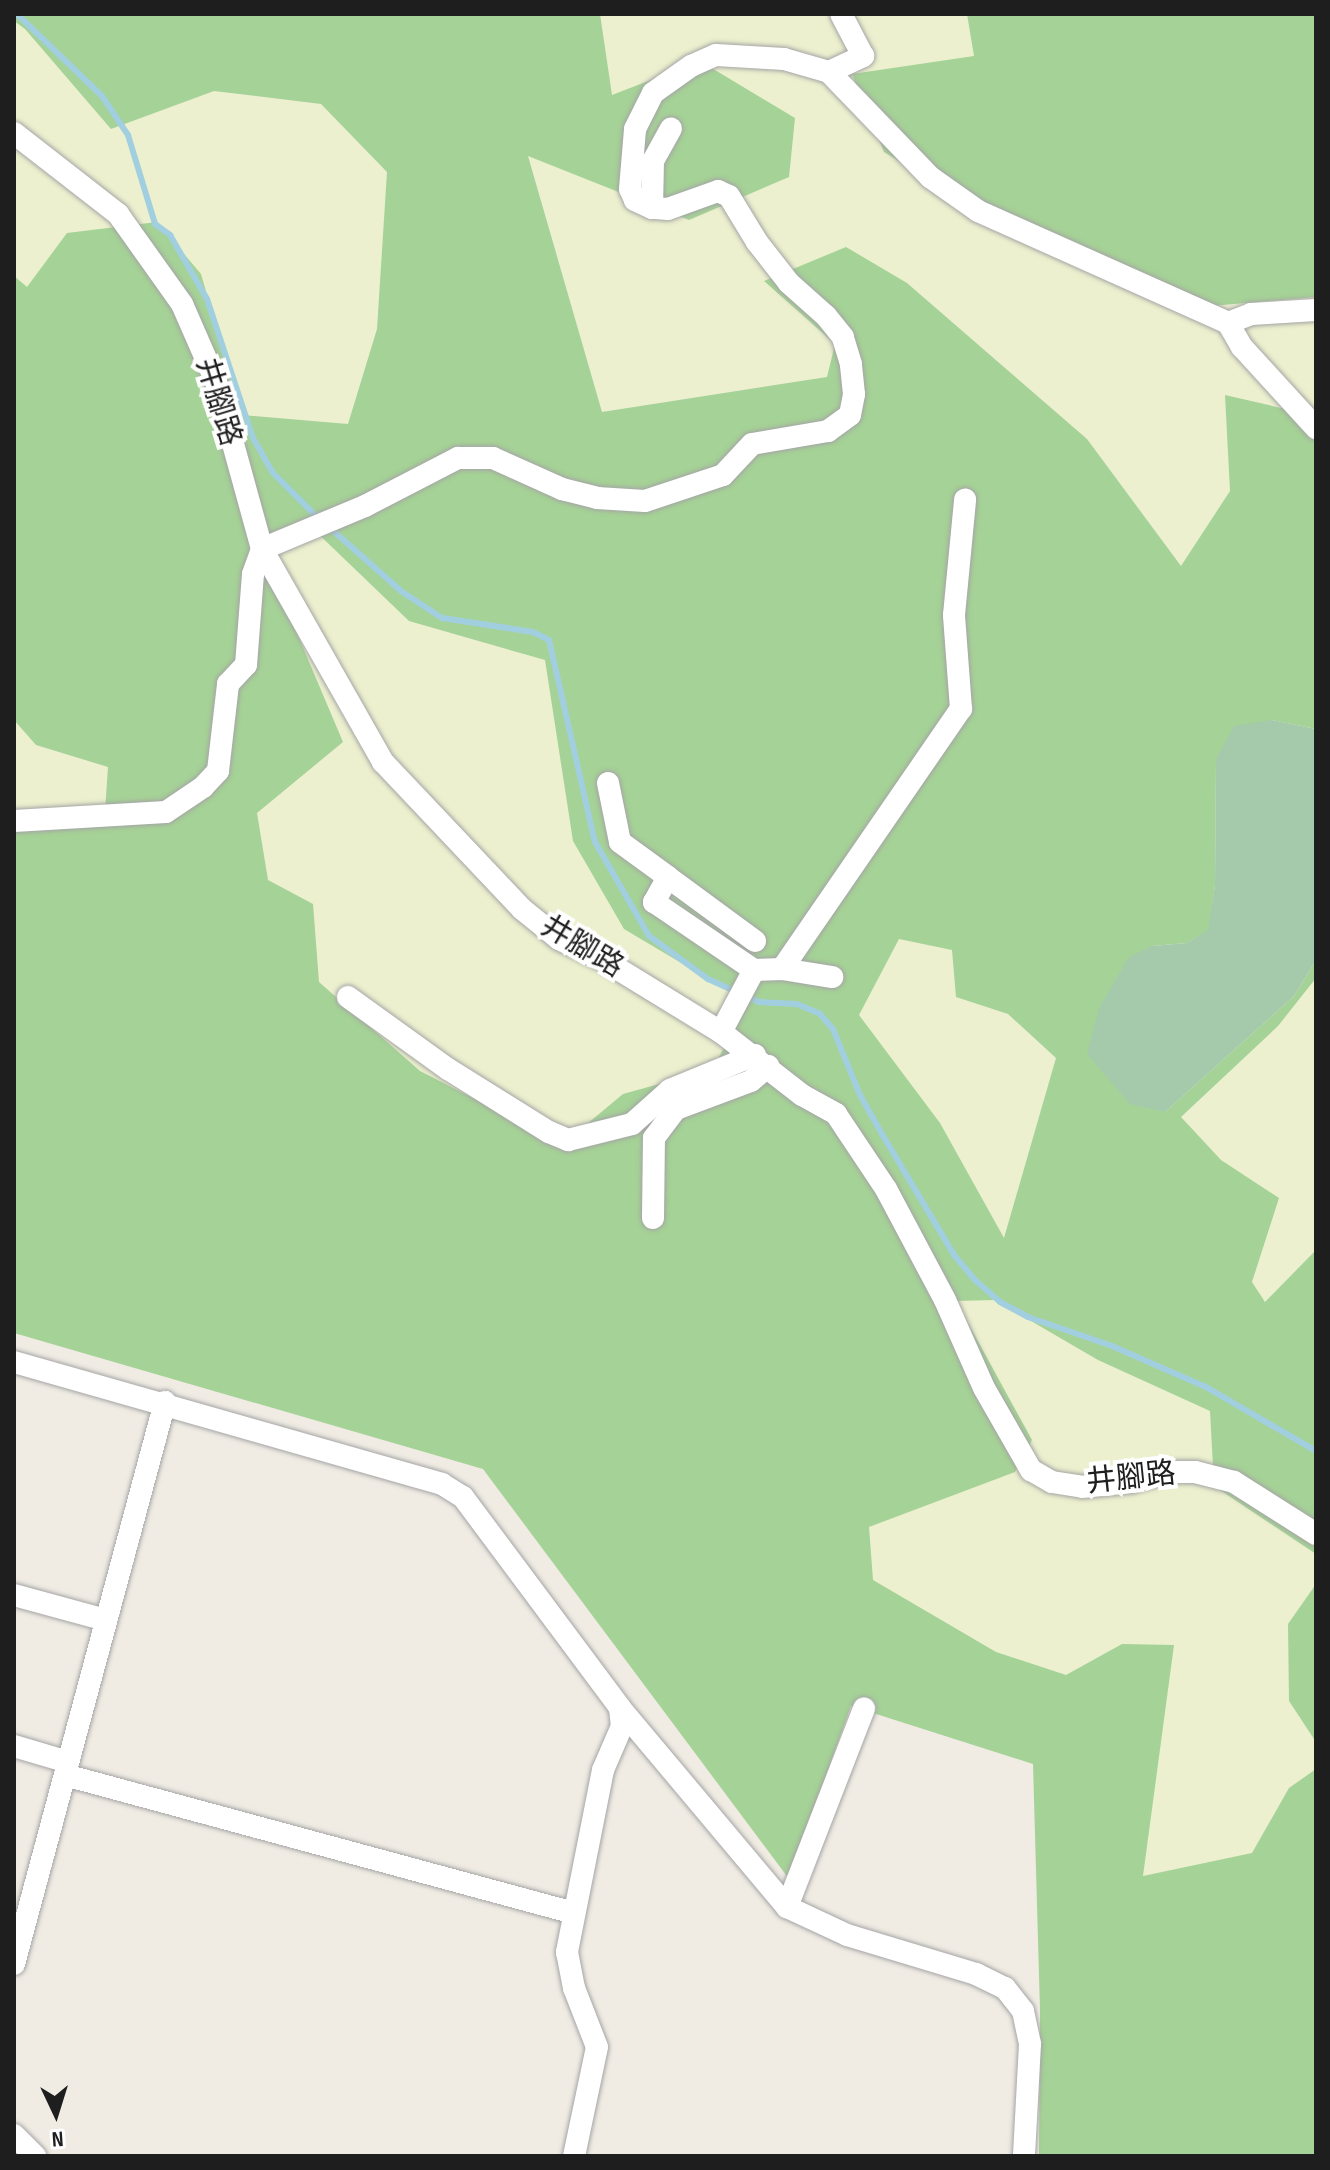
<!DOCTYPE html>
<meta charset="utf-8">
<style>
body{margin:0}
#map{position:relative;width:1330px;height:2170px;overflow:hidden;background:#f0ece4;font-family:"Sofia Sans Condensed","Noto Sans TC",sans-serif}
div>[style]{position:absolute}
.farmland>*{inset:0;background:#ecf0ce}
.forest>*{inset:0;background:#a5d296}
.cemetery>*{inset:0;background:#a4caab}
.stream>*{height:6px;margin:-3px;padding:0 3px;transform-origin:3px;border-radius:3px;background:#a2cfe0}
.roads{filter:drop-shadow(0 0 2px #a5a5a5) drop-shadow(0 0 2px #a5a5a5)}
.minor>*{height:22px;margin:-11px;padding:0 11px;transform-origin:11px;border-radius:11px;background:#fff}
span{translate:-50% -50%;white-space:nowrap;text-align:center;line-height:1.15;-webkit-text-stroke:8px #fff;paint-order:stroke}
.street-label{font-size:30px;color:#1e1e1e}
.frame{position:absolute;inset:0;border:16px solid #1e1e1e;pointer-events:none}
.north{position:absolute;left:16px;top:2074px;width:80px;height:80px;-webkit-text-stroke:6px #fff;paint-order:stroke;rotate:176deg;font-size:22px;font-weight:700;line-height:32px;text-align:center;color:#1e1e1e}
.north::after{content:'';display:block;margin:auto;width:28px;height:36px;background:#1e1e1e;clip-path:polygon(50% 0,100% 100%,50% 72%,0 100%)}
</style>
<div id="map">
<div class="farmland">
<i style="clip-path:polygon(600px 14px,967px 14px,974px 56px,1199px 307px,1316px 297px,1316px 416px,1226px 395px,1230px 491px,1181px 566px,1087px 439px,907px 283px,835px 344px,827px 377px,602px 412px,528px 155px,689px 220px,612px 95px)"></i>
<i style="clip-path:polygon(14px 21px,25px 29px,111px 129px,214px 91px,321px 104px,387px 172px,377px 329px,348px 424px,242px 415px,201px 275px,26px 288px,14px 276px)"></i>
<i style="clip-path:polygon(309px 525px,409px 621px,545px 660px,573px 841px,624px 929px,747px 1003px,714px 1069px,563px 1145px,420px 1071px,318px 982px,313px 904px,268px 880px,257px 813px,343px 742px,259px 545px)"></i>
<i style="clip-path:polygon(14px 720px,36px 745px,108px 767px,106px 812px,14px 824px)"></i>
<i style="clip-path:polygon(899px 939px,952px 949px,956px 997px,1008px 1014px,1056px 1058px,1004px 1239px,940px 1123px,859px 1015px)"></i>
<i style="clip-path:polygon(1316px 978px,1316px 1250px,1265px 1303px,1252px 1283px,1279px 1198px,1221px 1160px,1181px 1117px,1278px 1026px)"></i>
<i style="clip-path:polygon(956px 1300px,995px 1300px,1098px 1360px,1210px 1411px,1214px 1486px,1316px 1554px,1316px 1584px,1288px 1625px,1289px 1701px,1316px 1742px,1316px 1769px,1289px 1788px,1252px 1853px,1143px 1877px,1154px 1772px,1122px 1644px,1066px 1675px,996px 1652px,872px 1580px,869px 1526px,1014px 1472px)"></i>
</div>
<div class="forest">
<i style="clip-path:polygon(evenodd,14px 14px,600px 14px,612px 95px,700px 61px,795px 118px,789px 177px,689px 220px,528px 156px,602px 412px,827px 377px,835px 344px,764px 281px,846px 247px,907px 283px,1087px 439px,1181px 566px,1230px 491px,1225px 395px,1316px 416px,1316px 729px,1272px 720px,1216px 759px,1215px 885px,1209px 930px,1187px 943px,1152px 946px,1165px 1112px,1294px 996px,1316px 960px,1316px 978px,1278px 1026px,1181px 1117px,1221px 1160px,1279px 1198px,1252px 1282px,1265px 1302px,1316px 1250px,1316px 1554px,1214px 1486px,1210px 1411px,1098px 1360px,995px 1300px,956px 1301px,1032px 1440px,1015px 1472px,869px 1527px,873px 1580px,996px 1652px,1066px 1675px,1122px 1644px,1174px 1645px,1143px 1876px,1252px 1853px,1289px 1788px,1316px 1769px,1316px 2156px,1039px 2156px,1040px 2010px,1033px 1764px,851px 1706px,789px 1879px,483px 1469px,14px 1333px,14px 824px,105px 812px,108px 767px,36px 745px,14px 720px,14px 276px,27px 287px,67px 233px,157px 222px,201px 274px,242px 415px,348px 424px,377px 329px,387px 172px,321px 104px,214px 91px,111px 129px,25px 29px,14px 21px,14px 14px,309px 525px,409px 621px,545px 660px,573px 841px,624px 929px,747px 1002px,713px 1069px,623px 1094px,563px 1144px,420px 1071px,319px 982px,313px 904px,268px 880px,257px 813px,343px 742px,260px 546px,309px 525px,14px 14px,899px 939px,952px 950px,956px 997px,1008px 1014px,1056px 1058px,1004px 1238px,940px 1123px,859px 1015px,899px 939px)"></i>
<i style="clip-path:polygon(967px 14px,1316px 14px,1316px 297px,1199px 307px,1010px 228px,884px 152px,852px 74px,974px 56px)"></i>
<i style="clip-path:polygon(1316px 1584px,1316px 1742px,1289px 1701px,1288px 1624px)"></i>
</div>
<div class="cemetery">
<i style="clip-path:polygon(1272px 720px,1316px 729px,1316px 960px,1294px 996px,1165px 1112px,1130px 1104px,1087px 1054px,1099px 1008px,1129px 957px,1152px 946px,1187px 943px,1208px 930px,1215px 885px,1216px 759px,1234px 726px)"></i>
</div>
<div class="stream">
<i style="left:17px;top:14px;width:118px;rotate:44deg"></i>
<i style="left:102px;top:96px;width:47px;rotate:56.3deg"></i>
<i style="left:128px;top:135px;width:93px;rotate:73.1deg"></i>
<i style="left:155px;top:224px;width:19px;rotate:36deg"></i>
<i style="left:170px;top:235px;width:74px;rotate:60deg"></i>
<i style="left:207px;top:299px;width:146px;rotate:71.7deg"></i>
<i style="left:253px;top:438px;width:40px;rotate:60.3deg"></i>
<i style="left:273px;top:473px;width:64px;rotate:45deg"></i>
<i style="left:330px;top:528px;width:95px;rotate:41.6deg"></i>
<i style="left:401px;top:591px;width:49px;rotate:33.4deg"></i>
<i style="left:442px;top:618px;width:92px;rotate:8.7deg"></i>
<i style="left:533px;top:632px;width:18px;rotate:27deg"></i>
<i style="left:549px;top:640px;width:207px;rotate:77.2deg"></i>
<i style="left:595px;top:842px;width:108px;rotate:60.1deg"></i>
<i style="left:649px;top:936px;width:73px;rotate:36.1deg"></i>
<i style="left:708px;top:979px;width:56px;rotate:24.3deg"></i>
<i style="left:759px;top:1002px;width:38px;rotate:3deg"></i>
<i style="left:797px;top:1004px;width:25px;rotate:23deg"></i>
<i style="left:820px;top:1014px;width:20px;rotate:49deg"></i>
<i style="left:833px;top:1029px;width:71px;rotate:67.8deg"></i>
<i style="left:860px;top:1095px;width:45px;rotate:60.6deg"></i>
<i style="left:882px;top:1134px;width:141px;rotate:59.2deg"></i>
<i style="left:954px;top:1255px;width:33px;rotate:50deg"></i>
<i style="left:975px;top:1280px;width:33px;rotate:41deg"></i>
<i style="left:1000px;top:1302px;width:32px;rotate:28deg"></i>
<i style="left:1028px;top:1317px;width:89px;rotate:19deg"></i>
<i style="left:1112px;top:1346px;width:103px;rotate:23.6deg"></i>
<i style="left:1206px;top:1387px;width:127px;rotate:30.2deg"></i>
</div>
<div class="roads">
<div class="minor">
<i style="left:829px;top:72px;width:38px;rotate:-25deg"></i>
<i style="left:863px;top:56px;width:47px;rotate:-117.6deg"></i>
<i style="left:14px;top:133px;width:132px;rotate:37.9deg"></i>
<i style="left:118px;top:214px;width:110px;rotate:54.6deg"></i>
<i style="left:182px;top:304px;width:85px;rotate:66.4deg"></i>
<i style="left:216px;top:382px;width:173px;rotate:74.6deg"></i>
<i style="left:262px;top:549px;width:245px;rotate:60.4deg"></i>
<i style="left:383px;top:762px;width:202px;rotate:46.6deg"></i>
<i style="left:522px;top:909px;width:48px;rotate:39deg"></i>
<i style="left:559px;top:939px;width:51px;rotate:25.6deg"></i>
<i style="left:605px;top:961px;width:136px;rotate:31.5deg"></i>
<i style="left:721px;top:1032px;width:103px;rotate:37.9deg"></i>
<i style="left:802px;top:1095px;width:39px;rotate:29deg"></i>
<i style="left:836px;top:1114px;width:90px;rotate:56.3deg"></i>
<i style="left:886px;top:1189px;width:126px;rotate:62deg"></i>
<i style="left:945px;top:1300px;width:96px;rotate:66.1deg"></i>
<i style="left:984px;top:1388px;width:95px;rotate:60.2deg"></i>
<i style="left:1031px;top:1470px;width:24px;rotate:30deg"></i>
<i style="left:1052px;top:1482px;width:30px;rotate:9deg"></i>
<i style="left:1082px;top:1487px;width:49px;rotate:-5.8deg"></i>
<i style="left:1131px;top:1482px;width:38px;rotate:-15deg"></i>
<i style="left:1168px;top:1472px;width:27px"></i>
<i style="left:1195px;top:1472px;width:40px;rotate:14.4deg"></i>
<i style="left:1234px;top:1482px;width:97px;rotate:32.4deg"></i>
<i style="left:652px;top:208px;width:47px;rotate:-88.8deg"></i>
<i style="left:653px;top:161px;width:37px;rotate:-61deg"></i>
<i style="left:1228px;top:323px;width:25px;rotate:-21deg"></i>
<i style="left:1251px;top:314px;width:65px;rotate:-3.5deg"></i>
<i style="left:608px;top:783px;width:60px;rotate:78.5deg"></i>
<i style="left:620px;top:842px;width:59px;rotate:36.1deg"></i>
<i style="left:14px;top:821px;width:152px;rotate:-3.4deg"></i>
<i style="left:166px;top:812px;width:45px;rotate:-34deg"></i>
<i style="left:203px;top:787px;width:22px;rotate:-47deg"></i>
<i style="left:218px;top:771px;width:88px;rotate:-83.4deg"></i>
<i style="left:228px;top:684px;width:26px;rotate:-47deg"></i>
<i style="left:246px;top:665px;width:91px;rotate:-85.6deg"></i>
<i style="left:253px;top:574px;width:27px;rotate:-70deg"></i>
<i style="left:262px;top:549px;width:112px;rotate:-22.7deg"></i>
<i style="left:365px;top:506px;width:105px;rotate:-27.3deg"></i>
<i style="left:458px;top:458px;width:35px"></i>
<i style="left:493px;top:458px;width:76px;rotate:24.2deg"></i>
<i style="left:562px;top:489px;width:36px;rotate:14deg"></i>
<i style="left:597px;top:498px;width:48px;rotate:3.6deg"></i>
<i style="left:645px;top:501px;width:82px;rotate:-18.4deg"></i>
<i style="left:723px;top:475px;width:42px;rotate:-46.9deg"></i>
<i style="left:752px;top:444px;width:77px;rotate:-9.7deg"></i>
<i style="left:828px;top:431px;width:27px;rotate:-36deg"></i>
<i style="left:850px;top:415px;width:21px;rotate:-79deg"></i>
<i style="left:854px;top:394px;width:30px;rotate:-96deg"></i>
<i style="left:851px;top:364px;width:28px;rotate:-107deg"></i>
<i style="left:843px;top:337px;width:27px;rotate:-129deg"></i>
<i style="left:826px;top:316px;width:50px;rotate:-138.3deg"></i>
<i style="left:789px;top:283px;width:52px;rotate:-128deg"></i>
<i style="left:757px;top:242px;width:54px;rotate:-121.3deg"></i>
<i style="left:729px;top:196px;width:12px;rotate:-156deg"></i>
<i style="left:718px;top:191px;width:53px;rotate:160.2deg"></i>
<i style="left:668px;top:209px;width:16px;rotate:-176deg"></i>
<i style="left:652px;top:208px;width:19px;rotate:-155deg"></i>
<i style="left:635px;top:200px;width:12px;rotate:-114deg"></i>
<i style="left:630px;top:189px;width:60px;rotate:-85.2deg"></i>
<i style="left:635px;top:129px;width:40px;rotate:-63.4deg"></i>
<i style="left:653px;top:93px;width:47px;rotate:-35.4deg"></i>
<i style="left:691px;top:66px;width:27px;rotate:-24deg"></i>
<i style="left:716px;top:55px;width:68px;rotate:3.4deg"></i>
<i style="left:784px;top:59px;width:47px;rotate:16.1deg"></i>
<i style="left:829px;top:72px;width:146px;rotate:46.1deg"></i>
<i style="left:930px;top:177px;width:59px;rotate:35.3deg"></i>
<i style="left:978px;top:211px;width:274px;rotate:24.1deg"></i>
<i style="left:1228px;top:323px;width:28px;rotate:60deg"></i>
<i style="left:1242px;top:347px;width:110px;rotate:47.6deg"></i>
<i style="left:755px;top:941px;width:108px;rotate:-143.7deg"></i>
<i style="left:668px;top:877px;width:29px;rotate:119deg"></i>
<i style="left:654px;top:902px;width:121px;rotate:34.2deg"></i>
<i style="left:754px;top:970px;width:28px;rotate:-2deg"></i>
<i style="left:782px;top:969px;width:51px;rotate:9.1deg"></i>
<i style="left:782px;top:969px;width:316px;rotate:-55.5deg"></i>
<i style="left:961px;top:709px;width:94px;rotate:-94.3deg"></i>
<i style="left:954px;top:615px;width:116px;rotate:-84.5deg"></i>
<i style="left:348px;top:997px;width:123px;rotate:35.8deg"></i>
<i style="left:448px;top:1069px;width:119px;rotate:32deg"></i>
<i style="left:549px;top:1132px;width:21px;rotate:23deg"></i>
<i style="left:568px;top:1140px;width:66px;rotate:-14deg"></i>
<i style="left:632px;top:1124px;width:51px;rotate:-41.8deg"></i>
<i style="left:670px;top:1090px;width:92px;rotate:-22.4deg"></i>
<i style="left:721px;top:1032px;width:70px;rotate:-62deg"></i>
<i style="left:653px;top:1218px;width:80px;rotate:-89.3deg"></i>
<i style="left:654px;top:1138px;width:36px;rotate:-53deg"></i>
<i style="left:676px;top:1109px;width:80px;rotate:-20.5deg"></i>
<i style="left:751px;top:1081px;width:23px;rotate:-41deg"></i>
<i style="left:14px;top:1362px;width:445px;rotate:15.9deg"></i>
<i style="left:442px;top:1484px;width:25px;rotate:32deg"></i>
<i style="left:463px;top:1497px;width:263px;rotate:53.3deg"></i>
<i style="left:620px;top:1708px;width:18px;rotate:84deg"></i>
<i style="left:622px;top:1726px;width:48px;rotate:113.4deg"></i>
<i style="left:603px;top:1770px;width:186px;rotate:101.2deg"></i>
<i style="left:567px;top:1952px;width:37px;rotate:79deg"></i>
<i style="left:574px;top:1988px;width:63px;rotate:68.7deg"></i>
<i style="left:597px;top:2047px;width:111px;rotate:101.9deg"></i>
<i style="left:14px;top:1595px;width:95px;rotate:15.2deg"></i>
<i style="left:620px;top:1708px;width:260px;rotate:50deg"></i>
<i style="left:787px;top:1907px;width:66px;rotate:25deg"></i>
<i style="left:847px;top:1935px;width:135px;rotate:16.8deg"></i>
<i style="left:976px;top:1974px;width:32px;rotate:26deg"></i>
<i style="left:1005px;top:1988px;width:29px;rotate:52deg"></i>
<i style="left:1023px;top:2011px;width:34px;rotate:78deg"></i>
<i style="left:1030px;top:2044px;width:112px;rotate:93.1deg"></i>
<i style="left:14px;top:1746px;width:56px;rotate:16.5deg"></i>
<i style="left:65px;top:1775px;width:527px;rotate:15.17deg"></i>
<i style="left:787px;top:1907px;width:213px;rotate:-68.8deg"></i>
<i style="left:14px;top:1964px;width:582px;rotate:-74.96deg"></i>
<i style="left:14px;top:2135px;width:30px;rotate:45deg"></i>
</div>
</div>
<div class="street-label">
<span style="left:218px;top:402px;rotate:73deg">井腳路</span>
<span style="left:582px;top:947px;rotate:31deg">井腳路</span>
<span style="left:1131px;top:1478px;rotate:-6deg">井腳路</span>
</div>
<div class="frame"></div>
<div class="north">N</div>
</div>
